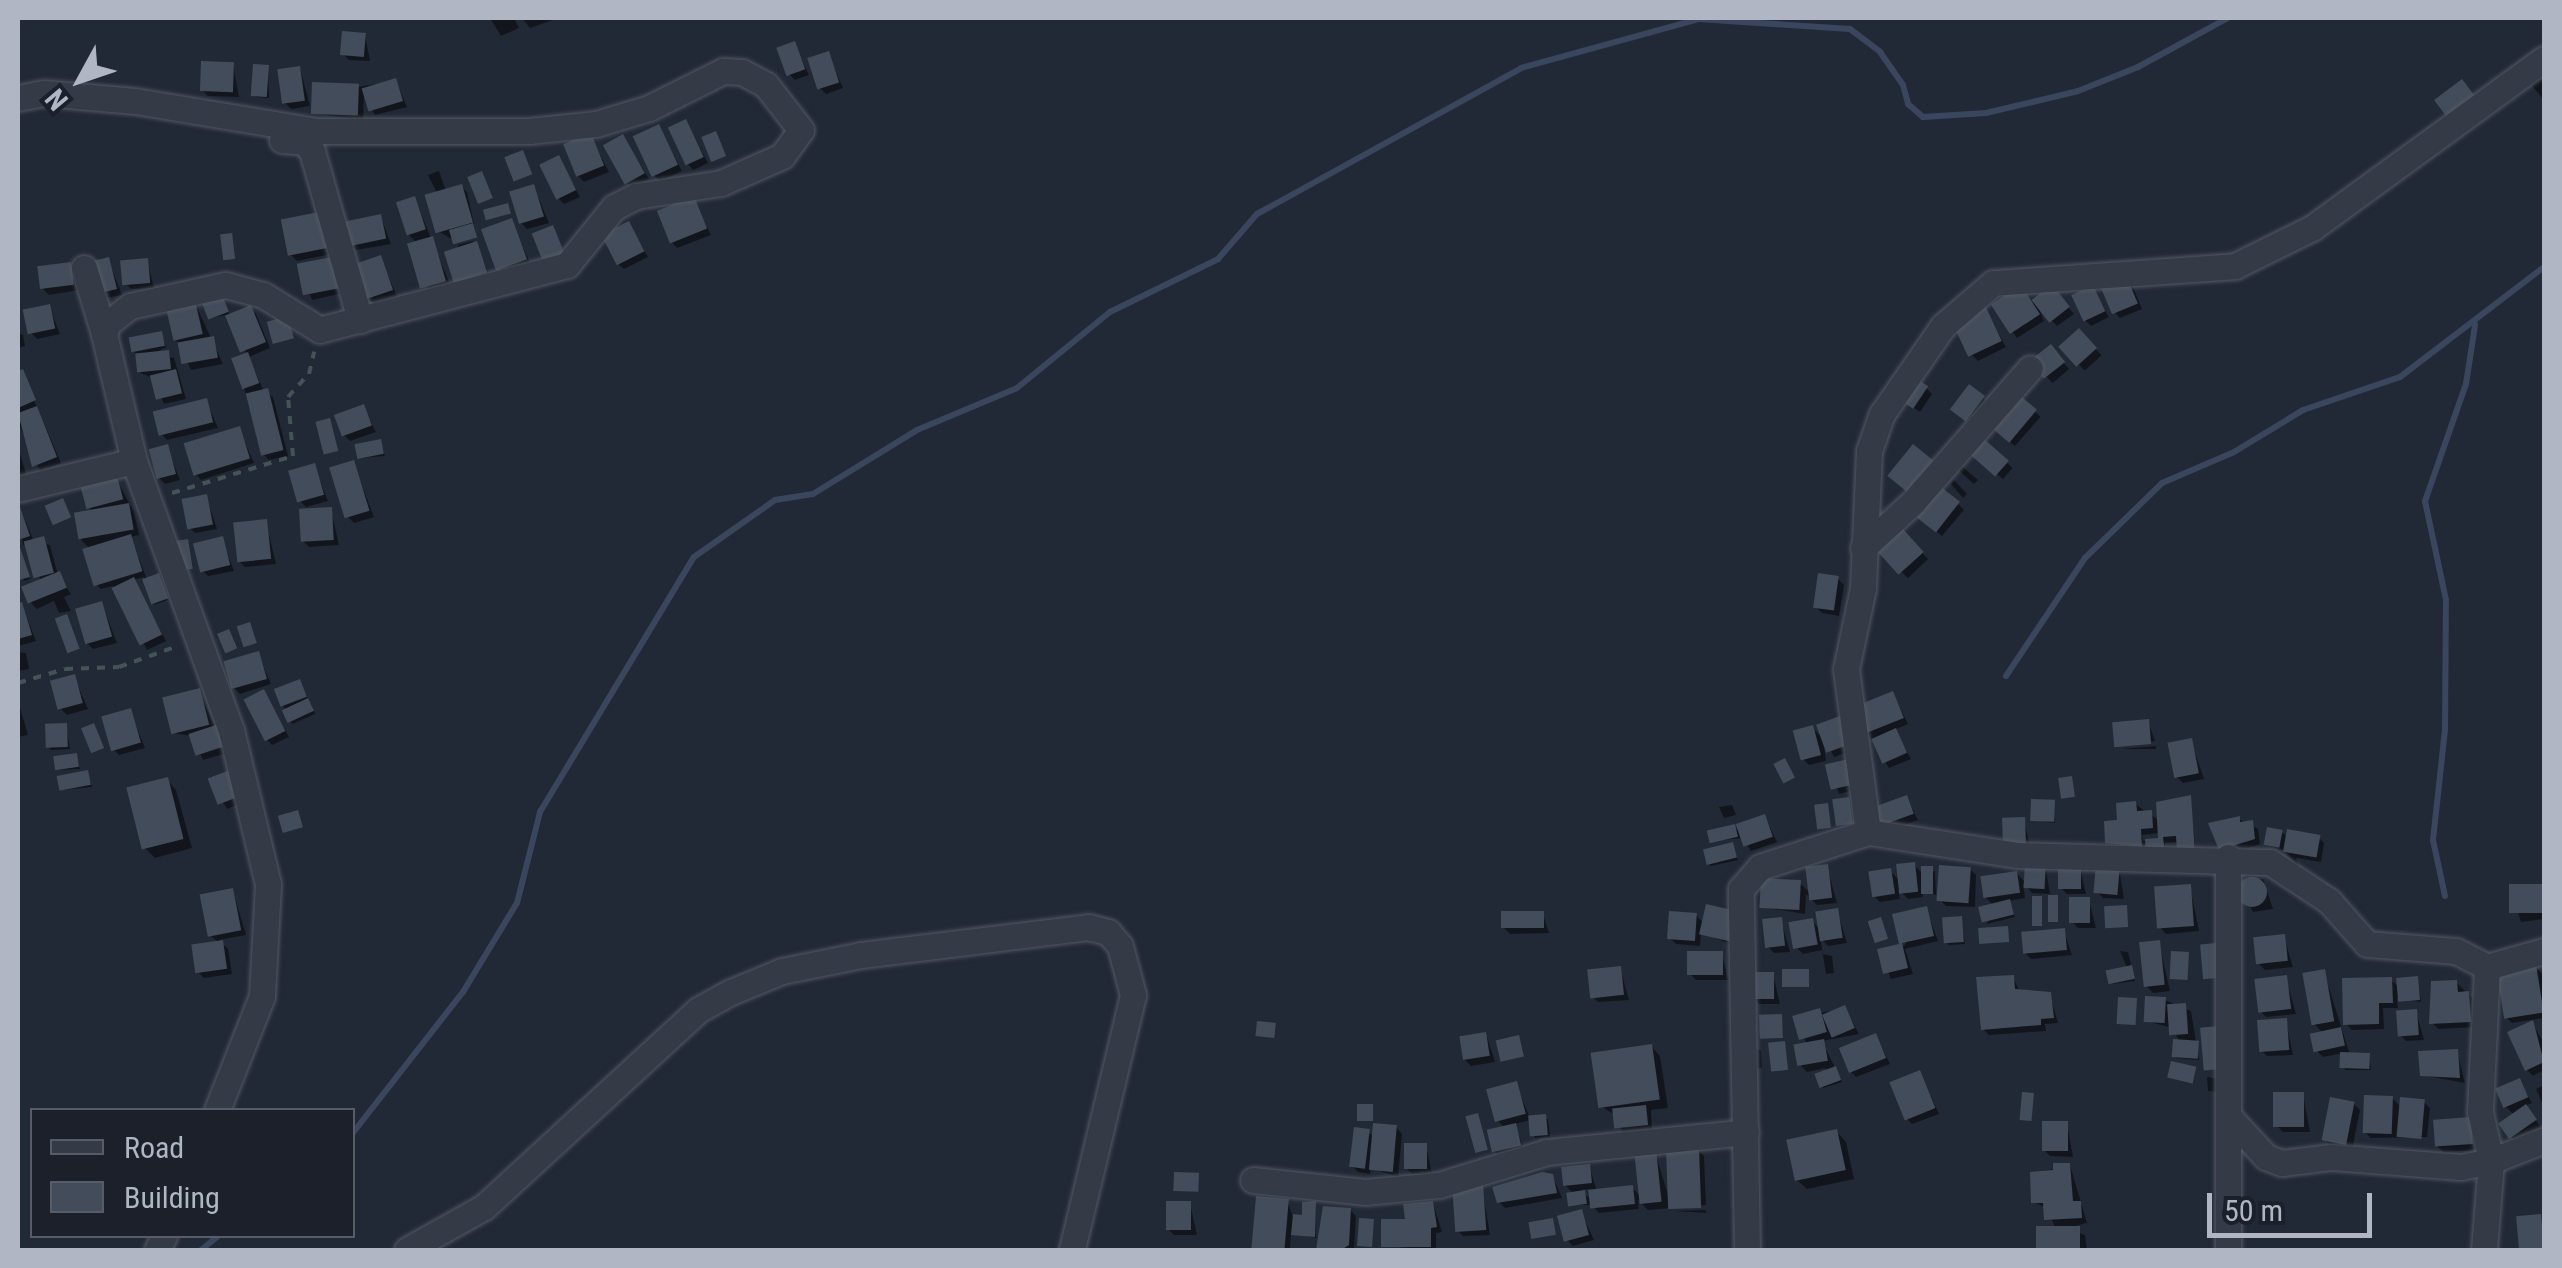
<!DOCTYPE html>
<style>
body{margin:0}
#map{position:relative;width:2562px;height:1268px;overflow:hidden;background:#222936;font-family:"Roboto Condensed",sans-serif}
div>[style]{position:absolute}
.shadow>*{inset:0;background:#0007;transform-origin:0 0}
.stream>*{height:6px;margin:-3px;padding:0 3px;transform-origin:3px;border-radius:3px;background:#39465e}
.building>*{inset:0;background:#434c5a;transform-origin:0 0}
.round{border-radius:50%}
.path>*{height:4px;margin-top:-2px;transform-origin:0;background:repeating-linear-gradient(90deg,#435356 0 8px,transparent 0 16px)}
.roads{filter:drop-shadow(0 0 2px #535964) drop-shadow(0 0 2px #535964)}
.street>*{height:25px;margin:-12.5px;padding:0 12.5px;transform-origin:12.5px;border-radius:12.5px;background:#353b46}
span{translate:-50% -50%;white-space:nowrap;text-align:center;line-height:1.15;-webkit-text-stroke:9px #1b202b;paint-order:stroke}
.frame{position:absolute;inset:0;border:20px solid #b0b6c3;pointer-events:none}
.legend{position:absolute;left:30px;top:1108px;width:325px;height:130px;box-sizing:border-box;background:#1b202b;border:2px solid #575c68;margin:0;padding:12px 18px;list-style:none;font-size:30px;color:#b0b6c3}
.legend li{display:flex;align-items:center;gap:20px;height:50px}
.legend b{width:50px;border:2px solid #575c68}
.north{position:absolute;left:30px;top:30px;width:100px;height:100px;-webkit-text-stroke:8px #1b202b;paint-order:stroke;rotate:230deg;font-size:28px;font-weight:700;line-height:40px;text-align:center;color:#b0b6c3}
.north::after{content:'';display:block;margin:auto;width:35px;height:45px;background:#b0b6c3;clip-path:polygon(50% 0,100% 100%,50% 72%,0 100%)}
.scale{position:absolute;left:2207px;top:1193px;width:165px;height:45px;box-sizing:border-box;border:5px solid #b0b6c3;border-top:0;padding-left:12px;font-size:30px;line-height:35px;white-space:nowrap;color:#b0b6c3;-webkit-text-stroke:8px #1b202b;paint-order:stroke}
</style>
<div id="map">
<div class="shadow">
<i style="clip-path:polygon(490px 18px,514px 18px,519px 28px,501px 36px)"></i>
<i style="clip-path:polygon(522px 18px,552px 18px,553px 20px,530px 28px)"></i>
<i style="clip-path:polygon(365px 35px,370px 61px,349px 60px,343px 54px)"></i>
<i style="clip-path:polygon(794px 44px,809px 75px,795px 80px,789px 74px)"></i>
<i style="clip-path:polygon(828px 54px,843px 88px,826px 94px,820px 88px)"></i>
<i style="clip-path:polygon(233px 64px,239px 97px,208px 96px,202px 90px)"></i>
<i style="clip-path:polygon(2544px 67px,2544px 98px,2543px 99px,2527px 80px)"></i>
<i style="clip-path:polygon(268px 68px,269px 98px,256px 97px,254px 95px)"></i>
<i style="clip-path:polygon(300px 68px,310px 106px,291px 109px,285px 103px)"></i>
<i style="clip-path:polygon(396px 81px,407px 107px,375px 115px,364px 95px,363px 121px,314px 113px,358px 87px)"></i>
<i style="clip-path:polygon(686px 122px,708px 163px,693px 170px,688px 164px)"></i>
<i style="clip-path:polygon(659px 127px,682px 171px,660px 181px,654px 175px)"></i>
<i style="clip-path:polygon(590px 136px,609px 172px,584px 182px,578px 176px)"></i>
<i style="clip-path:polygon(623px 137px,649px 179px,632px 188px,626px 182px)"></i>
<i style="clip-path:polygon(559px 158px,580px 197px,564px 204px,558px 198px)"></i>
<i style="clip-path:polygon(439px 171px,446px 191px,461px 186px,467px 192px,476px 234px,455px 241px,438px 231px,437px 193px,428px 175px)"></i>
<i style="clip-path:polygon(534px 187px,549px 223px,527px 229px,521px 223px)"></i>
<i style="clip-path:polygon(415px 199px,451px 287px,429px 293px,417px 243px,408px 234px)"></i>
<i style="clip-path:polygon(693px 199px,711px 235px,677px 248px,671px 242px)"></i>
<i style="clip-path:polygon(381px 217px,391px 244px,356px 250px,350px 244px)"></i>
<i style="clip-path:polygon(329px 220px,336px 253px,297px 261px,291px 255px)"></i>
<i style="clip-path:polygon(511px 221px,531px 265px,505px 274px,499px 268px)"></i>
<i style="clip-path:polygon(629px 224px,648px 257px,624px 269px,618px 264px)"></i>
<i style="clip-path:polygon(473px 241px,491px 278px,461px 287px,455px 281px,458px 245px)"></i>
<i style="clip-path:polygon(380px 258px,397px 296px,374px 304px,368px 298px)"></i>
<i style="clip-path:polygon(108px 259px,122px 295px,106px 298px,100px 292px)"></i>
<i style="clip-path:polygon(147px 260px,154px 288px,131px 289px,125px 283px)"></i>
<i style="clip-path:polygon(70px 264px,79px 290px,49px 295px,43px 289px)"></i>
<i style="clip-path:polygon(300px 266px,348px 292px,312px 300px)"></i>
<i style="clip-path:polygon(2131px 282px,2142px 309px,2120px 318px,2114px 312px)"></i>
<i style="clip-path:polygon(2052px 288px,2074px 314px,2057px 326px,2038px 306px,2044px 321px,2017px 338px,1994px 305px,2032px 302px)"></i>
<i style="clip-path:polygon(2092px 288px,2109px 317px,2091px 326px,2085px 320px)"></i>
<i style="clip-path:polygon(193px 299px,223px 364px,191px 370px,176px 339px)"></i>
<i style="clip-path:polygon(224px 299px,230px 316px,250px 308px,256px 314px,270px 348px,249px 357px,264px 392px,273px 397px,288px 456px,269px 460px,263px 454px,244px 388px,247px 355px,227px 315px,211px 318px)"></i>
<i style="clip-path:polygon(49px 306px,60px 334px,37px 339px,31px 333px)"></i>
<i style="clip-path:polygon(1983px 306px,2006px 347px,1978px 361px,1972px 355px)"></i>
<i style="left:2079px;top:331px;width:33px;height:23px;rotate:47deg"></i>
<i style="clip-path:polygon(18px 333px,23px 335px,25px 346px,18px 348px)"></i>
<i style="clip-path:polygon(161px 334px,166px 347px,153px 354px,174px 358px,186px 399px,164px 404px,153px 378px,140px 373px,134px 350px)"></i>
<i style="left:2050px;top:347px;width:29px;height:22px;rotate:49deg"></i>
<i style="clip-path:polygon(22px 372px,61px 463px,40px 471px,18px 422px)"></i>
<i style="clip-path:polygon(1926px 388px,1932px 394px,1920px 412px,1905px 402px)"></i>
<i style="left:2018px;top:397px;width:30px;height:39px;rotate:41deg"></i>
<i style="clip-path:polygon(1983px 398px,1989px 404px,1972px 426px,1958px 415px)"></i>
<i style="clip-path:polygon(206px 401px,218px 428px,167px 440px,161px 434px)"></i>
<i style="clip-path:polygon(363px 407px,376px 432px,350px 441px,344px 435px)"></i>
<i style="clip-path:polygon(239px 429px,254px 463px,201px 480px,195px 474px)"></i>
<i style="clip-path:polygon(380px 442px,385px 456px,360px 458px)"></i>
<i style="left:1984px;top:443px;width:38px;height:15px;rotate:41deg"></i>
<i style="clip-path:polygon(18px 447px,26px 474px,18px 477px)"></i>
<i style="clip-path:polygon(167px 447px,180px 480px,165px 484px,159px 478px)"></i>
<i style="clip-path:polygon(353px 462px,374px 517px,354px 523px,348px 517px)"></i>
<i style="clip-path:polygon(1958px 463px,1978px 480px,1974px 484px,1955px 467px)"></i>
<i style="clip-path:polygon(314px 466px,328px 501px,306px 507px,300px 501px)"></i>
<i style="clip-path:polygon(116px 479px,134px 512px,139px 535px,131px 537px,147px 580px,159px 576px,168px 600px,154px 605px,144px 577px,133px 580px,166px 641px,147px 650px,113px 586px,101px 589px,95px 583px,89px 548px,81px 540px,94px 513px,89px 507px)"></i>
<i style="clip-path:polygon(1954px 480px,1967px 494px,1963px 498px,1951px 484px)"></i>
<i style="clip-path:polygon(206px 496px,217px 529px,195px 533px,189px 527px)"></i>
<i style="clip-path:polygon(18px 503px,34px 542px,50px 545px,58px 575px,71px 594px,64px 597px,71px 611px,59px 613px,54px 601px,37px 609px,31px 603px,41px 582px,28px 544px,20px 546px,30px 579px,24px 581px,18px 567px,18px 547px,23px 545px)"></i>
<i style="clip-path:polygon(1958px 504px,1964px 510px,1942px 536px,1925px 522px)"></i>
<i style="clip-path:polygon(331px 510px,339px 545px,309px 547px,303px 541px)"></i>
<i style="clip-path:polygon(266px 522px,276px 564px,245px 567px,239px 561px)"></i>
<i style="left:1903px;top:533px;width:36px;height:28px;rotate:46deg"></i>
<i style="clip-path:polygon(222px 539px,234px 571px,208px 576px,202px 570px)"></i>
<i style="clip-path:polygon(1838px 579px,1844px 585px,1839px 616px,1822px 613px,1816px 607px)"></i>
<i style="clip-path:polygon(102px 604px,117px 643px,93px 649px,87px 643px)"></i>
<i style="clip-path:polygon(22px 605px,36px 641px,18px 646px,18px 606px)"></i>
<i style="clip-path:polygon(18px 652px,26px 653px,29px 669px,18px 671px)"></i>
<i style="clip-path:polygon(258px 654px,271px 684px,240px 694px,234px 688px)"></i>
<i style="clip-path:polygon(74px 677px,88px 709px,67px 715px,61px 709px)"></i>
<i style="clip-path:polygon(300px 682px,315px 714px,292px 724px,283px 705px)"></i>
<i style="clip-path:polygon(199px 691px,227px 753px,203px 760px,192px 736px,172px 733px)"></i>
<i style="clip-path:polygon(264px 692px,289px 737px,272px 745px,266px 739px)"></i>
<i style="clip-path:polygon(1893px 694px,1908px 724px,1894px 730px,1911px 759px,1889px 768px,1867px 732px)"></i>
<i style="clip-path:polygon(18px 701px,28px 735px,18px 737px)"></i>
<i style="clip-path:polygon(130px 711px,145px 748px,119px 755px,113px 749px)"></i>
<i style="clip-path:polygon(2148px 721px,2155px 741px,2117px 746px,2115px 724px)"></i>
<i style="clip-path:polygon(66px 725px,70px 749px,52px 750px,49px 748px)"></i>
<i style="clip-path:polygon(1820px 726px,1862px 747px,1834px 757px)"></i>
<i style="clip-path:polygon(1812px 728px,1823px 738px,1826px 761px,1809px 765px,1803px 759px)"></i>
<i style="clip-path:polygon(2191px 741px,2204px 779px,2183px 783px,2177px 777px)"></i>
<i style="clip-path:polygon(2156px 746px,2156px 749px,2120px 749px)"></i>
<i style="clip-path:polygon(76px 756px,80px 769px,58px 770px)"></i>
<i style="clip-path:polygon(1828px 766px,1868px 787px,1839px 794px)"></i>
<i style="clip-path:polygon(87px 773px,92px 787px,63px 790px)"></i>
<i style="clip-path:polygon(167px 780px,176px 790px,192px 848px,155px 858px,145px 848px)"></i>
<i style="clip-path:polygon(211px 781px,244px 802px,227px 809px)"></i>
<i style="clip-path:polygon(1907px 798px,1918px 820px,1888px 831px,1882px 825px)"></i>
<i style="clip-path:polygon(evenodd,2190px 798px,2196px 854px,2179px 842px,2165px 843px,2166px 853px,2107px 842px,2135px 804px,2160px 821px,2190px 798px,2160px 833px,2161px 840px,2143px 841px,2142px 835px,2160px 833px)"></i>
<i style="clip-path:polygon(2054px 803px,2055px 823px,2033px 820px)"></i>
<i style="clip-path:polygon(1732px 805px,1736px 815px,1724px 818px,1719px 807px)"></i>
<i style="clip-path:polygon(1765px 817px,1777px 842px,1751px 851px,1743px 838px,1711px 841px,1734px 827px,1741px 833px)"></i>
<i style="clip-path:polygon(2239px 819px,2258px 829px,2260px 844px,2227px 855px)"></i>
<i style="clip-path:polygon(2024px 820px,2031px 850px,2012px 851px)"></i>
<i style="clip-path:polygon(2282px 832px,2288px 838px,2318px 837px,2324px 843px,2321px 862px,2296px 858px,2301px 871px,2284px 850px,2266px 845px)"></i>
<i style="clip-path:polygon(1731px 844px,1738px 860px,1711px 866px,1709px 864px)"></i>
<i style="clip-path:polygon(2079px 863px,2086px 894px,2067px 894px,2061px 888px)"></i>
<i style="clip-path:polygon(2045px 864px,2050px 894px,2032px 893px,2023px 883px,2025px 898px,2008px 901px,2015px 917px,1987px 924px,1994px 906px,1986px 898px,2016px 873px,2027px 884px)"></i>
<i style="clip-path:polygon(1914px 865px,1924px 875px,1935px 871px,1936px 895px,1922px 890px,1923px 897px,1908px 899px,1898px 889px,1900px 899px,1880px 902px,1874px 896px,1890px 871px,1900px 881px)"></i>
<i style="clip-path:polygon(1827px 867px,1837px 903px,1817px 905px,1806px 894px,1805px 914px,1762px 907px,1800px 883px,1810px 893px)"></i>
<i style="clip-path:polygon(2119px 868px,2124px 899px,2103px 898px,2097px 892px)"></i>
<i style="clip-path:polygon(1970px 869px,1976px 875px,1975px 907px,1946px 906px,1940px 900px)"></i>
<i style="clip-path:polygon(2263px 879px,2273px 909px,2253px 912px,2239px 887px)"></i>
<i style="clip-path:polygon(2190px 886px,2199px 931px,2166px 934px,2160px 927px)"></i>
<i style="clip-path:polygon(2544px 887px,2544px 919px,2521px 922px,2512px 891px)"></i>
<i style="clip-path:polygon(233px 891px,246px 935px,219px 940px,228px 949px,232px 974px,204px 978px,198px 972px,219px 943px,210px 935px)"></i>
<i style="clip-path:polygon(2089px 900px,2096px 928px,2078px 928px,2072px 922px)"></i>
<i style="clip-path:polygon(1708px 907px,1735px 946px,1701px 932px,1700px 946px,1676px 944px,1670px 938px,1696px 915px,1704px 924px)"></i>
<i style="clip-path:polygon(1926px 908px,1938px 941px,1905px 949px,1913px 974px,1891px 979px,1880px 951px,1904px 946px)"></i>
<i style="clip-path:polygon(1837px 910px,1847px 943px,1828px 946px,1820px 937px,1823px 954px,1832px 956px,1834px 973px,1826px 974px,1822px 950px,1803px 954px,1797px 948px,1812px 921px,1821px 930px)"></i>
<i style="clip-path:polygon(1543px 914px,1549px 933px,1510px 934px,1504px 928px)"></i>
<i style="clip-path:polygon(1961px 919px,1965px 944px,1949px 945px,1947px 943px)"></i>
<i style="clip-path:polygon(1781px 920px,1790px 952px,1774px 953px,1768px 947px)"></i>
<i style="clip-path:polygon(2064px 931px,2072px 955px,2031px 959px,2025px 953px)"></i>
<i style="clip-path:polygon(2284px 937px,2293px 967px,2265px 970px,2259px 964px)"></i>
<i style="clip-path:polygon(2159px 943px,2170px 991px,2153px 993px,2147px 987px)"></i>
<i style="clip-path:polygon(2120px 951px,2128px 952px,2135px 981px,2112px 984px,2127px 968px)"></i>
<i style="clip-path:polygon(1722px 953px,1728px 980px,1696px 980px,1690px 974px)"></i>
<i style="clip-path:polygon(2535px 966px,2544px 976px,2544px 1018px,2512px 1023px,2506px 1017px)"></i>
<i style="clip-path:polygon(1620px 968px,1629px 1000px,1598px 1002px,1592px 996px)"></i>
<i style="clip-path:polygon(2324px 972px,2350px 1055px,2369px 1055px,2371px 1070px,2345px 1070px,2343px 1053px,2323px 1057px,2317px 1051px,2323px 1033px,2314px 1024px)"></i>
<i style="clip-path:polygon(1773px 974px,1780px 1004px,1759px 1004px,1753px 998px)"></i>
<i style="clip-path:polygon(2013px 977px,2020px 992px,2050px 994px,2058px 1023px,2045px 1024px,2046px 1031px,1989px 1035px,1983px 1029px)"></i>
<i style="clip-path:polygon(2286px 978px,2296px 1014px,2266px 1017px,2260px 1011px)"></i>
<i style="clip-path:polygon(2418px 979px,2421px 1002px,2397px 998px,2398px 1008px,2383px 1008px,2384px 1029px,2352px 1030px,2346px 1024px,2391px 980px,2400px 988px)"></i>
<i style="clip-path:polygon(2456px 982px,2474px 1000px,2476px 1027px,2438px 1029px,2432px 1023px)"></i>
<i style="clip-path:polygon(2165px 1000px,2191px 1011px,2199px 1060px,2176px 1058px,2180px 1042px,2172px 1028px,2146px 1021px)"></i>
<i style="clip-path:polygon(1845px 1008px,1859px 1034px,1822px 1041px,1842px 1082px,1823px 1088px,1826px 1068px,1807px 1072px,1801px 1066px,1807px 1045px,1796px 1018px)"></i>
<i style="clip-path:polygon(2416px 1011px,2424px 1040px,2406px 1041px,2400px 1035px)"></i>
<i style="clip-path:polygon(2286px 1021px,2293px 1055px,2267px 1056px,2261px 1050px)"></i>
<i style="clip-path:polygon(2532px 1023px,2544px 1043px,2544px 1070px,2533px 1076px,2527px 1070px)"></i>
<i style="clip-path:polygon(1486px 1034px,1495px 1062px,1471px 1066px,1465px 1060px)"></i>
<i style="clip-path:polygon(1876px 1036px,1890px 1064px,1856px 1077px,1850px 1071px)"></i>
<i style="clip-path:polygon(1651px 1046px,1660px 1056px,1668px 1108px,1651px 1110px,1652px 1130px,1623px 1133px,1615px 1115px,1601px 1106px)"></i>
<i style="clip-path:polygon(1747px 1048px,1761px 1050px,1762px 1068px,1751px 1069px)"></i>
<i style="clip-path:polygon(2457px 1051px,2465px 1083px,2422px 1075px)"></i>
<i style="clip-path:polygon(1920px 1073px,1939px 1114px,1912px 1124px,1906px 1118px)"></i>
<i style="clip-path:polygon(2207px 1077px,2226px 1080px,2226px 1093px,2208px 1091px)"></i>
<i style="clip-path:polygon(2519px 1081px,2532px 1103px,2525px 1106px,2541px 1127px,2516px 1142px,2510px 1136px,2513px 1114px,2505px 1106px)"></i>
<i style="clip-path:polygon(1516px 1084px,1530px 1118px,1548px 1119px,1550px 1137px,1535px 1138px,1531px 1120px,1514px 1124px,1525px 1151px,1499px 1156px,1493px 1150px,1504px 1127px,1498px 1121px)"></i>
<i style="clip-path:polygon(2544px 1085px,2544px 1107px,2536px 1089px)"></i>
<i style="clip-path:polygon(2303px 1094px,2310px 1132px,2283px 1132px,2277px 1126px)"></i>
<i style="clip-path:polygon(2392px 1098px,2402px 1108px,2424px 1102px,2430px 1108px,2427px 1137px,2371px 1138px,2365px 1132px)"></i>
<i style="clip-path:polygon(2354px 1104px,2360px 1110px,2352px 1150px,2330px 1145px,2324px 1139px)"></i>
<i style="clip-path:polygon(2067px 1123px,2073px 1157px,2050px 1156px,2044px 1150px)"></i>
<i style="clip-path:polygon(2476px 1126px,2478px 1150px,2443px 1152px,2437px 1146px)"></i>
<i style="clip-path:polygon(1396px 1127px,1402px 1134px,1398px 1177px,1371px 1168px,1370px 1174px,1358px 1172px,1352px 1166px,1368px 1132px,1374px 1137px)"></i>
<i style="clip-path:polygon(1837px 1132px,1846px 1142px,1854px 1179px,1807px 1189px,1797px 1180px)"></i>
<i style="clip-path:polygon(1426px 1145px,1432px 1174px,1412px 1174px,1406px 1168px)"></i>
<i style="clip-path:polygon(evenodd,1698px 1150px,1704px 1156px,1706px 1205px,1648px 1210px,1638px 1200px,1639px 1209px,1599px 1213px,1592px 1205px,1570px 1205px,1574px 1194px,1565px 1185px,1589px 1166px,1597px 1191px,1632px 1187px,1641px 1197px,1655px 1152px,1670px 1202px,1698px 1150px,1590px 1189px,1592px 1201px,1581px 1190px,1590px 1189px)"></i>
<i style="clip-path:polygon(2070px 1165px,2087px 1223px,2066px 1228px,2085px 1235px,2087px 1250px,2038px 1250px,2038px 1229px,2056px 1229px,2046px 1208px,2034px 1202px,2032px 1174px)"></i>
<i style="clip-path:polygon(1553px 1177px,1562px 1198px,1505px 1208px,1499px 1202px)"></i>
<i style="clip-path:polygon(1482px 1186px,1490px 1235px,1463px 1236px,1457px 1230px)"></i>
<i style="clip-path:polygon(1258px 1199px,1288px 1202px,1293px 1217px,1305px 1218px,1315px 1204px,1316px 1238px,1291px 1232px,1290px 1250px,1254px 1250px)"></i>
<i style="clip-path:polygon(1190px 1203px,1197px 1235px,1174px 1235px,1168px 1229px)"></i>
<i style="clip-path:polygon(1433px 1203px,1442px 1232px,1436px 1233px,1436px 1250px,1384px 1246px)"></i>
<i style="clip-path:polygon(1350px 1210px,1356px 1216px,1354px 1249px,1319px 1250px)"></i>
<i style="clip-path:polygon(1706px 1210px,1706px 1213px,1674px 1211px)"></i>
<i style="clip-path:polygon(1581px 1212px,1594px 1240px,1573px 1246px,1567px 1240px)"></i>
<i style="clip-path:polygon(2540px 1217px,2544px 1250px,2524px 1250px,2522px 1249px)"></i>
</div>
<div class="stream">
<i style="left:2006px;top:676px;width:142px;rotate:-56.2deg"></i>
<i style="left:2085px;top:558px;width:107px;rotate:-44.2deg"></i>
<i style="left:2162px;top:483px;width:78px;rotate:-23.3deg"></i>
<i style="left:2234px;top:452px;width:81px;rotate:-31.3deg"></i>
<i style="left:2303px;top:410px;width:102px;rotate:-18.8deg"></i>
<i style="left:2400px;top:377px;width:181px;rotate:-37.4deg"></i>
<i style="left:2445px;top:896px;width:57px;rotate:-102.1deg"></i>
<i style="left:2433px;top:840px;width:111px;rotate:-83.8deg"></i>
<i style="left:2445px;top:730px;width:130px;rotate:-89.6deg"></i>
<i style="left:2446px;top:600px;width:101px;rotate:-102deg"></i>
<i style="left:2425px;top:501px;width:124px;rotate:-70.7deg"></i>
<i style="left:2466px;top:384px;width:60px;rotate:-81.3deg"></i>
<i style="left:352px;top:1134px;width:180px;rotate:-52deg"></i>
<i style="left:463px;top:992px;width:104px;rotate:-58.8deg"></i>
<i style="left:517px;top:903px;width:94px;rotate:-75.8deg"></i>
<i style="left:540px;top:812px;width:298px;rotate:-58.9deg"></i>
<i style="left:694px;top:557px;width:99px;rotate:-35.1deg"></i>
<i style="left:775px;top:500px;width:38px;rotate:-9deg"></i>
<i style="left:813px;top:494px;width:122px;rotate:-31.6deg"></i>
<i style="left:917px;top:430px;width:108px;rotate:-22.8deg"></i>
<i style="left:1017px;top:388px;width:120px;rotate:-39.3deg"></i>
<i style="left:1110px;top:312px;width:120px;rotate:-26.1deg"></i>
<i style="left:1218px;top:259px;width:60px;rotate:-49.1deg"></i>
<i style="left:1257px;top:214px;width:302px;rotate:-28.9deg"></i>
<i style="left:1521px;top:68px;width:185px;rotate:-15.4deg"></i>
<i style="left:1699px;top:19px;width:151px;rotate:3.8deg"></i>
<i style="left:1850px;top:29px;width:38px;rotate:37deg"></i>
<i style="left:1880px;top:52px;width:40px;rotate:55.1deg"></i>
<i style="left:1903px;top:85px;width:20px;rotate:75deg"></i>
<i style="left:1908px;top:104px;width:20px;rotate:41deg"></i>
<i style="left:1923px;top:117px;width:63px;rotate:-3.6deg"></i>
<i style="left:1986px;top:113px;width:95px;rotate:-13.4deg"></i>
<i style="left:2078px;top:91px;width:65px;rotate:-21.8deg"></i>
<i style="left:2138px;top:67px;width:102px;rotate:-28.6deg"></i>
<i style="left:201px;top:1250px;width:22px;rotate:-39deg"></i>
</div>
<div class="building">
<i style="left:342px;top:31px;width:24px;height:24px;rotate:5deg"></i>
<i style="left:795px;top:41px;width:30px;height:20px;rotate:70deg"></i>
<i style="left:829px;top:51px;width:33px;height:23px;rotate:72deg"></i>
<i style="left:201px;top:61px;width:33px;height:30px;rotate:2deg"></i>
<i style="left:253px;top:64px;width:16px;height:32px;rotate:4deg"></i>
<i style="left:300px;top:66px;width:35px;height:23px;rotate:82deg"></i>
<i style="left:396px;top:78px;width:24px;height:36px;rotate:73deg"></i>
<i style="left:2462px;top:79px;width:21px;height:35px;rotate:53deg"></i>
<i style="left:312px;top:82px;width:47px;height:32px;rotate:2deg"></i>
<i style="left:686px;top:119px;width:42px;height:20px;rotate:65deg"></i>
<i style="left:659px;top:124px;width:45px;height:29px;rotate:65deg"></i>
<i style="left:716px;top:131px;width:27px;height:16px;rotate:68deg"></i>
<i style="left:591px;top:133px;width:35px;height:30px;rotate:68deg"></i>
<i style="left:623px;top:134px;width:45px;height:23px;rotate:61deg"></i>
<i style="left:523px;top:150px;width:26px;height:20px;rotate:69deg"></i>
<i style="left:559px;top:155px;width:39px;height:22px;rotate:64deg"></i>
<i style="left:482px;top:171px;width:29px;height:16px;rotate:68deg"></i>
<i style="left:462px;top:184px;width:40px;height:39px;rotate:74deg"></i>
<i style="left:534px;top:184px;width:34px;height:26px;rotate:73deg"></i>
<i style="left:415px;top:196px;width:35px;height:20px;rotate:72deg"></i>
<i style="left:694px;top:196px;width:35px;height:40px;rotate:68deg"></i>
<i style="left:508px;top:203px;width:11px;height:26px;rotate:75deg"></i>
<i style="left:324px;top:211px;width:37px;height:44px;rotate:79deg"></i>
<i style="left:381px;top:214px;width:25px;height:39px;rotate:78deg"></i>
<i style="left:512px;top:218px;width:44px;height:33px;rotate:70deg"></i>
<i style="left:629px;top:221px;width:34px;height:31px;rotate:63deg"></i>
<i style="left:473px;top:223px;width:15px;height:25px;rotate:74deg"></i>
<i style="left:553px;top:225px;width:35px;height:23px;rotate:68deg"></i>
<i style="left:232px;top:233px;width:26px;height:12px;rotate:83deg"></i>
<i style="left:433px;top:236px;width:47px;height:27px;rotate:74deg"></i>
<i style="left:477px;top:241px;width:33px;height:35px;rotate:72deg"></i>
<i style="left:381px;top:255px;width:37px;height:28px;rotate:71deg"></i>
<i style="left:337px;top:256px;width:32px;height:41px;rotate:79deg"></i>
<i style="left:109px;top:257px;width:33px;height:19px;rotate:76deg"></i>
<i style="left:148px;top:258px;width:25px;height:28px;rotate:85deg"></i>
<i style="left:71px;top:262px;width:23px;height:34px;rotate:83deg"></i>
<i style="left:2125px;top:273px;width:33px;height:28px;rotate:67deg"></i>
<i style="left:2052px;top:284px;width:29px;height:26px;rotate:52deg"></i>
<i style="left:2021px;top:285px;width:35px;height:36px;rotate:57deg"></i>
<i style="left:2093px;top:285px;width:29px;height:24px;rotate:65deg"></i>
<i style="left:222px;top:294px;width:19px;height:22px;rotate:69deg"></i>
<i style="left:194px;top:296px;width:39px;height:30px;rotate:77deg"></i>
<i style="left:1984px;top:303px;width:42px;height:37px;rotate:65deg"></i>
<i style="left:50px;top:304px;width:25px;height:28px;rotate:78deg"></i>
<i style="left:251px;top:305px;width:40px;height:28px;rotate:68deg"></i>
<i style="left:288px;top:316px;width:23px;height:22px;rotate:75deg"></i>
<i style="left:2079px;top:328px;width:27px;height:28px;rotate:48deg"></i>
<i style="left:162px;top:331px;width:15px;height:34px;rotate:79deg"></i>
<i style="left:214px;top:336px;width:22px;height:37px;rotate:80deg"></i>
<i style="left:2051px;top:344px;width:23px;height:27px;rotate:52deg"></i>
<i style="left:169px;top:350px;width:19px;height:34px;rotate:84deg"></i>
<i style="left:248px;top:352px;width:33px;height:18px;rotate:70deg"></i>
<i style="clip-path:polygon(23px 369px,36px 400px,18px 408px,18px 371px)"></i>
<i style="left:176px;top:369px;width:25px;height:27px;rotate:76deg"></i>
<i style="left:1910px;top:374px;width:22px;height:27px;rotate:34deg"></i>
<i style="left:1969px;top:384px;width:20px;height:32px;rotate:37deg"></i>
<i style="left:268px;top:388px;width:64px;height:23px;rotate:76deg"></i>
<i style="left:2017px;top:393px;width:26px;height:43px;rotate:40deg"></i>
<i style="left:207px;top:398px;width:25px;height:56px;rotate:76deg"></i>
<i style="left:364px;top:404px;width:23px;height:32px;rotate:70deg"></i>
<i style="clip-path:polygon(37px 406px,57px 457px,32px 467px,18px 413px)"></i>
<i style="left:330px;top:418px;width:34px;height:15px;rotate:76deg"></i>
<i style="left:240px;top:426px;width:34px;height:59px;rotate:73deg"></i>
<i style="left:381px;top:439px;width:15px;height:27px;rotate:79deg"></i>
<i style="left:1984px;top:439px;width:33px;height:21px;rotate:41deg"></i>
<i style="left:168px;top:444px;width:31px;height:20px;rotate:75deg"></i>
<i style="left:1913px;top:444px;width:27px;height:41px;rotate:39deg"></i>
<i style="left:354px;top:460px;width:53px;height:26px;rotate:73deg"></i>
<i style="left:315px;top:463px;width:33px;height:28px;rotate:74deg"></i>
<i style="left:117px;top:476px;width:24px;height:38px;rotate:75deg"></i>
<i style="left:1941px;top:487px;width:24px;height:39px;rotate:38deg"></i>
<i style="left:207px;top:494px;width:31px;height:26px;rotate:79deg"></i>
<i style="left:63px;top:498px;width:21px;height:20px;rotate:67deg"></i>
<i style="clip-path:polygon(18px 501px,30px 536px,18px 540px)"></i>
<i style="left:129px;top:503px;width:27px;height:56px;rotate:80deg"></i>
<i style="left:332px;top:507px;width:33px;height:33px;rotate:87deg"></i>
<i style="left:267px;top:519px;width:40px;height:34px;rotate:84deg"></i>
<i style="left:1903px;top:529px;width:31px;height:34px;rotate:48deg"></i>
<i style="left:131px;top:534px;width:39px;height:51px;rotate:73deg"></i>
<i style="left:44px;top:536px;width:38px;height:21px;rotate:75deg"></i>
<i style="left:223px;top:536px;width:30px;height:31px;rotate:76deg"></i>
<i style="left:188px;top:539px;width:30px;height:15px;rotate:81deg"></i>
<i style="clip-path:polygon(18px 541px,30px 577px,19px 580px,18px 575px)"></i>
<i style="left:60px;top:571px;width:18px;height:42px;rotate:68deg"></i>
<i style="left:159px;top:573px;width:27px;height:18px;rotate:70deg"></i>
<i style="left:1818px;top:573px;width:21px;height:35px;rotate:8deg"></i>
<i style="left:134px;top:577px;width:64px;height:25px;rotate:64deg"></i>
<i style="left:102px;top:601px;width:37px;height:28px;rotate:74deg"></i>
<i style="clip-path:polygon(22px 602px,32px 635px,18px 639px,18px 603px)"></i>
<i style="left:67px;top:614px;width:37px;height:13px;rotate:70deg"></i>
<i style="left:250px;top:622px;width:22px;height:14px;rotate:72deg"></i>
<i style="left:229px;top:629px;width:21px;height:13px;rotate:67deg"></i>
<i style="left:259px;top:651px;width:29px;height:37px;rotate:74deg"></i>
<i style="left:75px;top:674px;width:30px;height:26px;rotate:75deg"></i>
<i style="left:300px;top:679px;width:19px;height:28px;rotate:69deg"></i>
<i style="left:200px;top:688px;width:38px;height:39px;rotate:76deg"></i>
<i style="left:264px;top:689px;width:47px;height:23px;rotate:63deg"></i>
<i style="left:1893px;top:691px;width:29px;height:42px;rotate:68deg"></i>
<i style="left:308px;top:698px;width:14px;height:29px;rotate:65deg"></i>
<i style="left:131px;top:708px;width:36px;height:31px;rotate:74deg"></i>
<i style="left:1848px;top:713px;width:30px;height:34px;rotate:70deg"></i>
<i style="left:2149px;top:719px;width:25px;height:37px;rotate:85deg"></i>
<i style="left:67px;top:723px;width:24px;height:22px;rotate:88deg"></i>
<i style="left:94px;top:723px;width:27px;height:14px;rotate:68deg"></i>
<i style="left:216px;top:725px;width:23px;height:29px;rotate:72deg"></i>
<i style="left:1813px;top:725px;width:31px;height:21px;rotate:75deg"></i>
<i style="left:1896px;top:728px;width:27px;height:27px;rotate:66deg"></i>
<i style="left:2192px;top:738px;width:36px;height:25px;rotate:79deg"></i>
<i style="left:77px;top:753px;width:14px;height:24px;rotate:82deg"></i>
<i style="left:1857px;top:757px;width:26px;height:33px;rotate:77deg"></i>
<i style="left:1785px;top:758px;width:22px;height:13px;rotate:63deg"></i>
<i style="left:88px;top:770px;width:15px;height:32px;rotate:79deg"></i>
<i style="left:230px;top:770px;width:28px;height:24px;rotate:69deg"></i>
<i style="left:2072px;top:776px;width:21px;height:14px;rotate:82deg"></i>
<i style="left:168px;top:777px;width:64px;height:43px;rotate:76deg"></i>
<i style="left:1907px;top:795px;width:20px;height:36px;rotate:70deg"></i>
<i style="clip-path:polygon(2191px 795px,2195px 853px,2177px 854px,2176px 836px,2163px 837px,2165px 852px,2146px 853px,2145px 839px,2158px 838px,2156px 802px)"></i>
<i style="left:1849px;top:797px;width:27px;height:17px;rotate:82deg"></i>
<i style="left:2031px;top:799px;width:24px;height:22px;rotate:2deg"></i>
<i style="clip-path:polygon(2136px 801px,2137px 811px,2152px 810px,2153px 828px,2141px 829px,2142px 847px,2105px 843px,2104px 821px,2117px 820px,2116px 803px)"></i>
<i style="left:1828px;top:803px;width:25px;height:14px;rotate:83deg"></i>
<i style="left:298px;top:810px;width:18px;height:21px;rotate:74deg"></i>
<i style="left:1765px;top:814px;width:24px;height:31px;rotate:71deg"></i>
<i style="clip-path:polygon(2240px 816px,2240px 822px,2253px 820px,2255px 839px,2219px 850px,2208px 823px)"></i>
<i style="left:2025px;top:817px;width:28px;height:23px;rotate:88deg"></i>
<i style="left:1735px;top:824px;width:13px;height:29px;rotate:77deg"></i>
<i style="left:2267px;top:827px;width:16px;height:18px;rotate:11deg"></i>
<i style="left:2287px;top:829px;width:34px;height:23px;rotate:10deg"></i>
<i style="left:1733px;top:842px;width:16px;height:31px;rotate:76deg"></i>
<i style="left:2058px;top:860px;width:23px;height:29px"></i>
<i style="left:2025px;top:861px;width:21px;height:27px;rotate:3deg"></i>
<i style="left:1915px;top:862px;width:30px;height:19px;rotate:84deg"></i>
<i style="left:1828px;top:864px;width:34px;height:23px;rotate:83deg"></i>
<i style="left:2096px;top:864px;width:24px;height:29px;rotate:5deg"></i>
<i style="left:1939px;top:865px;width:32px;height:36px;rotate:4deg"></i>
<i style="left:1921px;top:866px;width:12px;height:28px"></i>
<i style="left:1891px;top:868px;width:26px;height:23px;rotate:81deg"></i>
<i style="left:2017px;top:871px;width:22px;height:37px;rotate:82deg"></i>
<i class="round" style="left:2237px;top:877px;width:30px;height:30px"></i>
<i style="left:1761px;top:878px;width:40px;height:30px;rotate:3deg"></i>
<i style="left:2191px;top:884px;width:42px;height:37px;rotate:86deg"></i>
<i style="left:2544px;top:884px;width:29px;height:35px;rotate:90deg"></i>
<i style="left:233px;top:888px;width:43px;height:34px;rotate:79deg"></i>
<i style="left:2048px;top:895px;width:10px;height:27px"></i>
<i style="left:2032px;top:896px;width:10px;height:30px"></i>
<i style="left:2069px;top:897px;width:21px;height:26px"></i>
<i style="left:2010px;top:899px;width:16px;height:33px;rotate:76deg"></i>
<i style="left:1706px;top:904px;width:31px;height:31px;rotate:13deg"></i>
<i style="left:2127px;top:905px;width:22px;height:23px;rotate:87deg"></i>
<i style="clip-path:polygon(1927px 906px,1934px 936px,1902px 943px,1908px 968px,1883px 974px,1877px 949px,1899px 944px,1892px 914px)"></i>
<i style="left:1838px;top:908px;width:30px;height:23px;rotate:81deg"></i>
<i style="left:1544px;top:911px;width:17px;height:43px;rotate:90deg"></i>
<i style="left:1669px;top:911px;width:28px;height:28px;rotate:4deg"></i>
<i style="left:1962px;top:916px;width:26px;height:20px;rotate:86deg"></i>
<i style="left:1782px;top:917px;width:29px;height:20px;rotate:84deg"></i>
<i style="left:1881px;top:917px;width:23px;height:14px;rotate:72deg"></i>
<i style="left:1813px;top:918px;width:27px;height:25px;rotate:80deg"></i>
<i style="left:2008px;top:926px;width:16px;height:30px;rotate:86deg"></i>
<i style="left:2065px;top:928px;width:22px;height:44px;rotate:85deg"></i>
<i style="left:2285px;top:934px;width:27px;height:32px;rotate:84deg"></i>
<i style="left:223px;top:940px;width:29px;height:32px;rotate:82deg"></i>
<i style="left:2160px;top:940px;width:45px;height:21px;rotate:84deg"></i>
<i style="left:2216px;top:943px;width:35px;height:16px;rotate:85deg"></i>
<i style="left:1687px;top:951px;width:36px;height:24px"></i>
<i style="left:2171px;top:951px;width:18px;height:28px;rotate:3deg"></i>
<i style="left:2536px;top:964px;width:49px;height:40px;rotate:81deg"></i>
<i style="left:2132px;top:965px;width:14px;height:27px;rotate:78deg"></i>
<i style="left:1621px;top:966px;width:29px;height:34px;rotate:84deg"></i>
<i style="left:1809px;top:969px;width:18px;height:27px;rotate:90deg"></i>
<i style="left:2325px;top:969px;width:53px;height:23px;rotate:80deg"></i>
<i style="left:1749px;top:972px;width:25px;height:27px"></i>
<i style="clip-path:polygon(2014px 975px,2015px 989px,2051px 992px,2054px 1018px,2041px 1019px,2041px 1025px,1981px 1030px,1976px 977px)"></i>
<i style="left:2287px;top:975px;width:34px;height:33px;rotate:83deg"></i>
<i style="left:2418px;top:976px;width:24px;height:22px;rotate:85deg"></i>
<i style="clip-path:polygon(2392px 977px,2393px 1003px,2379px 1003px,2379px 1024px,2343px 1025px,2342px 978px)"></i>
<i style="clip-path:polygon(2457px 980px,2458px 992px,2469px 991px,2471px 1022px,2429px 1024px,2431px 981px)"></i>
<i style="left:2145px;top:996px;width:21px;height:26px;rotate:3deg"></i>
<i style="left:2118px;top:997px;width:19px;height:27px;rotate:3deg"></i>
<i style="left:2186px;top:1003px;width:31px;height:19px;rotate:86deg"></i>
<i style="left:1845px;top:1005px;width:25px;height:25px;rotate:67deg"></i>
<i style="left:1820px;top:1008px;width:25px;height:29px;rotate:74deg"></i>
<i style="left:2417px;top:1009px;width:26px;height:21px;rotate:86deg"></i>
<i style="left:1782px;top:1014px;width:24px;height:23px;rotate:88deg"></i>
<i style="left:2287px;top:1018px;width:32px;height:30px;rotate:86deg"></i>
<i style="clip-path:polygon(2533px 1020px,2544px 1062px,2525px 1071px,2507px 1032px)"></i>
<i style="left:1257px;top:1021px;width:19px;height:15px;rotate:6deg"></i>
<i style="left:2219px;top:1026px;width:43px;height:19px;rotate:85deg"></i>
<i style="left:2341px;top:1027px;width:19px;height:32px;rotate:78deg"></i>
<i style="left:1486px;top:1032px;width:24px;height:27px;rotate:81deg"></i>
<i style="left:1876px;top:1033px;width:27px;height:40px;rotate:68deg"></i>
<i style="left:1519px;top:1035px;width:22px;height:24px;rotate:77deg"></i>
<i style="left:1824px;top:1039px;width:22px;height:31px;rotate:80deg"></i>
<i style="left:2173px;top:1039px;width:26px;height:18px;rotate:4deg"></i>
<i style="left:1785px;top:1041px;width:29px;height:17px;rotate:84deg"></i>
<i style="left:1652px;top:1044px;width:56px;height:62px;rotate:82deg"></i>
<i style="clip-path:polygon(2458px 1049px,2460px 1078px,2420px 1076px,2418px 1051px)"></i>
<i style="left:2340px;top:1052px;width:30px;height:16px;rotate:2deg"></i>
<i style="left:2171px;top:1061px;width:26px;height:17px;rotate:13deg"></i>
<i style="left:1836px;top:1066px;width:15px;height:23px;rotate:70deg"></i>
<i style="left:1920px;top:1070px;width:41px;height:33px;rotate:68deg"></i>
<i style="left:2520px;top:1078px;width:21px;height:27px;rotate:67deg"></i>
<i style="left:1517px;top:1081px;width:34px;height:32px;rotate:75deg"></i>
<i style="left:2022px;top:1092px;width:12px;height:28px;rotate:5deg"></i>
<i style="left:2273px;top:1092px;width:31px;height:35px"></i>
<i style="left:2364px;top:1095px;width:29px;height:38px;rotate:2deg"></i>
<i style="left:2330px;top:1097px;width:25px;height:44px;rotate:11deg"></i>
<i style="left:2400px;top:1097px;width:25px;height:40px;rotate:5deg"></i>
<i style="left:1357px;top:1104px;width:16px;height:17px"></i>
<i style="left:2526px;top:1104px;width:19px;height:34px;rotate:55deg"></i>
<i style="left:1646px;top:1105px;width:20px;height:34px;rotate:84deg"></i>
<i style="left:1478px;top:1113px;width:38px;height:13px;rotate:75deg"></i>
<i style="left:1546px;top:1114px;width:21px;height:18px;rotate:85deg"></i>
<i style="left:2471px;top:1117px;width:27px;height:38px;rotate:86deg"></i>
<i style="left:2042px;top:1121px;width:26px;height:30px"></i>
<i style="left:1373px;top:1123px;width:24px;height:47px;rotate:5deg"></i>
<i style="left:1516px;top:1123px;width:23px;height:30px;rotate:77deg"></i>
<i style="left:1354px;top:1127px;width:16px;height:40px;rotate:7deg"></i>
<i style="left:1837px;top:1129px;width:42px;height:52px;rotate:78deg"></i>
<i style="left:1404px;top:1143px;width:23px;height:26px"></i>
<i style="left:1699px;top:1147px;width:61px;height:33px;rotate:88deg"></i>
<i style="left:1656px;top:1149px;width:53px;height:22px;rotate:84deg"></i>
<i style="clip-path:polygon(2053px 1163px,2070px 1163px,2073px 1201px,2081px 1201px,2082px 1218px,2044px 1220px,2043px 1203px,2031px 1203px,2030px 1172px,2053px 1170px)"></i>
<i style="left:1590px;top:1164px;width:19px;height:29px;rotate:84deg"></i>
<i style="left:1174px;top:1172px;width:25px;height:19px;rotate:2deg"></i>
<i style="clip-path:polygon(1542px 1172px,1553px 1174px,1557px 1193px,1497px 1203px,1492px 1187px)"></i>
<i style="left:1483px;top:1183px;width:47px;height:31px;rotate:86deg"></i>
<i style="left:1633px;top:1185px;width:19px;height:45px;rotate:84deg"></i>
<i style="left:1585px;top:1190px;width:14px;height:19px;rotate:82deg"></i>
<i style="left:1256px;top:1196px;width:33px;height:54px;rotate:5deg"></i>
<i style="left:1166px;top:1201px;width:25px;height:29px"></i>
<i style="clip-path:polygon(1316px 1201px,1315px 1237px,1291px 1235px,1293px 1214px,1302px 1215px,1302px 1202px)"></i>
<i style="clip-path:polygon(1433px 1201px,1437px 1227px,1431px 1228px,1431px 1247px,1381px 1247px,1381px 1219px,1405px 1219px,1403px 1204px)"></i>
<i style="clip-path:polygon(1323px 1206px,1351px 1208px,1349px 1245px,1341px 1250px,1316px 1250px)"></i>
<i style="left:1582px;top:1209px;width:27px;height:26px;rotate:75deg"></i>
<i style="left:2541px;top:1214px;width:34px;height:25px;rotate:85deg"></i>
<i style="left:1359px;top:1218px;width:15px;height:28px;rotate:4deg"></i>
<i style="left:1553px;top:1218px;width:17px;height:25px;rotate:80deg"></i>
<i style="left:2036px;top:1226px;width:44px;height:24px"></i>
</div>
<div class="path">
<i style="left:172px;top:493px;width:127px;rotate:-17deg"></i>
<i style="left:293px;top:456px;width:59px;rotate:-94.8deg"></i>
<i style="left:288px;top:397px;width:31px;rotate:-48deg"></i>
<i style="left:309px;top:374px;width:23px;rotate:-77deg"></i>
<i style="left:18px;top:683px;width:49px;rotate:-16.6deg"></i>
<i style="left:65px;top:669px;width:54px;rotate:-2.1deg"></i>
<i style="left:119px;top:667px;width:59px;rotate:-19.7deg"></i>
</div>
<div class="roads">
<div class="street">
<i style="left:18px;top:98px;width:26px;rotate:-11deg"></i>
<i style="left:44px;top:93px;width:91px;rotate:5deg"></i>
<i style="left:135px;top:101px;width:183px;rotate:9.4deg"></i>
<i style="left:316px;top:131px;width:213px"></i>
<i style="left:529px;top:131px;width:67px;rotate:-6deg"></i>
<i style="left:596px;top:124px;width:55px;rotate:-16.8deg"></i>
<i style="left:649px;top:108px;width:83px;rotate:-26.6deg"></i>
<i style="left:723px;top:71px;width:19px;rotate:3deg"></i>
<i style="left:742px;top:72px;width:27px;rotate:28deg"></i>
<i style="left:766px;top:85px;width:57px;rotate:52.1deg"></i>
<i style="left:801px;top:130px;width:32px;rotate:126deg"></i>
<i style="left:782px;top:156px;width:67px;rotate:156.1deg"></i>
<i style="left:721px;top:183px;width:86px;rotate:171.3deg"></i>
<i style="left:636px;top:196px;width:25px;rotate:153deg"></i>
<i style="left:614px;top:207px;width:75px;rotate:129deg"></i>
<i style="left:567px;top:265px;width:255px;rotate:165.3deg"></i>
<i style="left:320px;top:330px;width:67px;rotate:-148.4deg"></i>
<i style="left:263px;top:295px;width:39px;rotate:-165deg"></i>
<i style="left:225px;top:285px;width:97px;rotate:167.5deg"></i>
<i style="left:130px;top:306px;width:28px;rotate:142deg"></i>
<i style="left:108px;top:323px;width:12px;rotate:110deg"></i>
<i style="left:104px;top:334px;width:130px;rotate:76.7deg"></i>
<i style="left:134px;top:461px;width:286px;rotate:70.2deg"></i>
<i style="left:231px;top:730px;width:158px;rotate:76.5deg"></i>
<i style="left:268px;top:884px;width:112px;rotate:93.1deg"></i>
<i style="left:262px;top:996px;width:123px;rotate:111.5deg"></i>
<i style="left:282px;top:140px;width:22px;rotate:5deg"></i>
<i style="left:304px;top:142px;width:12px;rotate:48deg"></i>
<i style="left:312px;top:151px;width:176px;rotate:74.1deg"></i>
<i style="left:84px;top:268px;width:69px;rotate:73.1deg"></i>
<i style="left:18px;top:489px;width:119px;rotate:-13.6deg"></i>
<i style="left:1863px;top:548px;width:67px;rotate:-42.6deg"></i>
<i style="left:1912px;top:503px;width:179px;rotate:-48.8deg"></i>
<i style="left:1868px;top:832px;width:164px;rotate:-97.7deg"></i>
<i style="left:1846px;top:669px;width:83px;rotate:-78.1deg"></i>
<i style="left:1863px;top:588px;width:137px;rotate:-87.5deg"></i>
<i style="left:1869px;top:451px;width:39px;rotate:-71deg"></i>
<i style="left:1882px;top:414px;width:107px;rotate:-55.3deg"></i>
<i style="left:1943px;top:326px;width:66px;rotate:-40.7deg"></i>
<i style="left:1993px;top:283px;width:243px;rotate:-4deg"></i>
<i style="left:2235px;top:266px;width:86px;rotate:-26.3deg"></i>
<i style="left:2312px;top:228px;width:287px;rotate:-36.1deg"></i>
<i style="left:2228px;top:857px;width:393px;rotate:90deg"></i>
<i style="left:2487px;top:967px;width:59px;rotate:-15.7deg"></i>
<i style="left:2230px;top:1118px;width:53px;rotate:47.3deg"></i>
<i style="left:2266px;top:1157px;width:17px;rotate:21deg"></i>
<i style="left:2282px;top:1163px;width:49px;rotate:-7deg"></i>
<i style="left:2331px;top:1157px;width:130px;rotate:4.4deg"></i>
<i style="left:2461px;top:1167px;width:31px;rotate:-11deg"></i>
<i style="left:2491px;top:1161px;width:89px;rotate:94.5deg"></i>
<i style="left:1253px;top:1180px;width:113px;rotate:6.1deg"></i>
<i style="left:1365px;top:1192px;width:74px;rotate:-5.4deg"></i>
<i style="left:1439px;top:1185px;width:113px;rotate:-17deg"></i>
<i style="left:1547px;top:1152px;width:200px;rotate:-5.7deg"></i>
<i style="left:157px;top:1250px;width:16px;rotate:-63deg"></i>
<i style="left:407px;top:1250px;width:88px;rotate:-29.2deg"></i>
<i style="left:484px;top:1207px;width:291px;rotate:-42.6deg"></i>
<i style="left:698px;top:1010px;width:38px;rotate:-29deg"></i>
<i style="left:731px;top:992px;width:55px;rotate:-22.4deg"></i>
<i style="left:782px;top:971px;width:81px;rotate:-11.4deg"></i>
<i style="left:861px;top:955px;width:229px;rotate:-7deg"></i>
<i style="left:1088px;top:927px;width:21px;rotate:14deg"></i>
<i style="left:1108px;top:932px;width:18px;rotate:49deg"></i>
<i style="left:1120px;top:946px;width:51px;rotate:75.1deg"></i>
<i style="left:1133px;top:995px;width:262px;rotate:103.5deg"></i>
<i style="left:1747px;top:1250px;width:361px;rotate:-91deg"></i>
<i style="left:1741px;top:889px;width:29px;rotate:-49deg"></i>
<i style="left:1760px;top:867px;width:114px;rotate:-18deg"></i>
<i style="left:1868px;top:832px;width:150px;rotate:8.8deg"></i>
<i style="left:2016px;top:855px;width:254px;rotate:1.6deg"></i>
<i style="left:2270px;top:862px;width:71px;rotate:33.5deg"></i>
<i style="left:2329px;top:901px;width:57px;rotate:48.5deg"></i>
<i style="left:2367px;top:944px;width:89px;rotate:4.5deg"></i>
<i style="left:2456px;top:951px;width:35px;rotate:27deg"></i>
<i style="left:2487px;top:967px;width:145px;rotate:92.8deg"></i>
<i style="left:2480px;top:1112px;width:50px;rotate:77.3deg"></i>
<i style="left:2491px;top:1161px;width:57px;rotate:-21.6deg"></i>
</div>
</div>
<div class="frame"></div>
<ul class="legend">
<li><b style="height:12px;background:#353b46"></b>Road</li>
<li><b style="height:28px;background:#434c5a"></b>Building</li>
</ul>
<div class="north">N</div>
<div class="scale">50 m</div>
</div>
